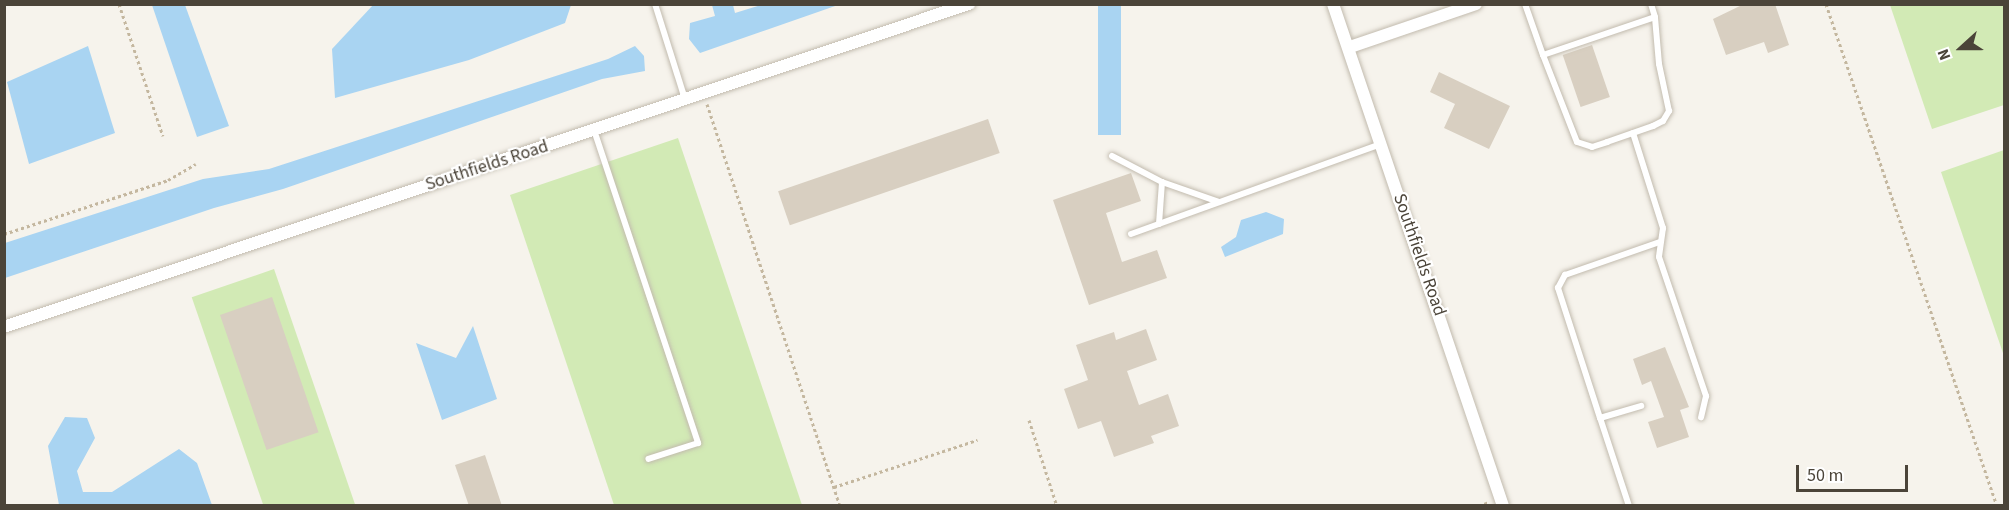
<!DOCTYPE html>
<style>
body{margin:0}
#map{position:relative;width:2009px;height:510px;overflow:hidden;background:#f6f3ec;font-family:"Source Sans 3",sans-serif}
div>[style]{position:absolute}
.green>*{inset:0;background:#d2eab5;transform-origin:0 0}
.water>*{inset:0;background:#a9d4f2;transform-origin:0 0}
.building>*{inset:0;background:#d8cfc1;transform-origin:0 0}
.path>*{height:3px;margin-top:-1.5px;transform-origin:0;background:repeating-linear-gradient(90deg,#c4b79f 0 3px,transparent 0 6px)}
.roads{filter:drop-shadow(0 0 2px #c2bbae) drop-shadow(0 0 2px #c2bbae)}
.service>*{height:6px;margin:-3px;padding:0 3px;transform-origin:3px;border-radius:3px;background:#fff}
.minor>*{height:12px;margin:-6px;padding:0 6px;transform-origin:6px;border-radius:6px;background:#fff}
span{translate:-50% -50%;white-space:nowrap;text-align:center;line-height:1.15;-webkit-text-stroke:4.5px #fff;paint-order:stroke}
.street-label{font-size:18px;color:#4b4439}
.frame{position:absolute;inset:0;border:6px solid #4b4439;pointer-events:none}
.north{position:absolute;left:1931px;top:18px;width:60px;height:60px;-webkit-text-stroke:4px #fff;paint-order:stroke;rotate:249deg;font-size:16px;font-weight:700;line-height:24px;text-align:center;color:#4b4439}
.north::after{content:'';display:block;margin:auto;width:21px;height:27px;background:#4b4439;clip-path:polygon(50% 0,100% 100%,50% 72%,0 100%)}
.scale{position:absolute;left:1796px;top:465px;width:112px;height:27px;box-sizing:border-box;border:3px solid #4b4439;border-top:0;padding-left:8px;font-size:18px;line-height:21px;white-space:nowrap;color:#4b4439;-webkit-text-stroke:4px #fff;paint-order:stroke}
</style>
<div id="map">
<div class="green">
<i style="clip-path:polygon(1890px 5px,2004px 5px,2004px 105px,1932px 129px)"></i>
<i style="clip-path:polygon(678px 138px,802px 505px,614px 505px,510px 195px)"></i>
<i style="clip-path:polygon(2004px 150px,2004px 356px,1941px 172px)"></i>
<i style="left:274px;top:269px;width:249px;height:87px;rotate:71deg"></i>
</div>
<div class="water">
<i style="clip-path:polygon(374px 4px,571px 4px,571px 5px,565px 23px,469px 60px,335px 98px,332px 49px)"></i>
<i style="clip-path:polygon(152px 5px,185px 5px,229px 126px,197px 137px)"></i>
<i style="clip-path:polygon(712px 5px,733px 5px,735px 13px,761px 5px,838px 5px,700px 53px,689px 39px,690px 23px,715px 16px)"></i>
<i style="left:1098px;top:5px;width:23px;height:130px"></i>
<i style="clip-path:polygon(88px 46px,115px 133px,29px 164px,7px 82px)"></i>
<i style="clip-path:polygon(635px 46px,644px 56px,645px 71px,602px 79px,283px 189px,214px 208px,5px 278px,5px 243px,203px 179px,269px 169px,608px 59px)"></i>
<i style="clip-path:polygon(1266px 212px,1284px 219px,1283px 234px,1225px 257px,1221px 247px,1236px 237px,1241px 220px)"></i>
<i style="clip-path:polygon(473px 326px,497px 399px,442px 420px,416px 343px,456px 358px)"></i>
<i style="clip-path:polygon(65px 417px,87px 418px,95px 438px,77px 471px,83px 492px,112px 492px,179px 449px,197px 463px,212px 505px,59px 505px,48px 446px)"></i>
</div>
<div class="building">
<i style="clip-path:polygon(1744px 4px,1775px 4px,1789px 45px,1768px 53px,1764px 42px,1726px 55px,1713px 19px)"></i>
<i style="left:1592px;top:45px;width:55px;height:31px;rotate:71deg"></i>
<i style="clip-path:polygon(1439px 72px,1510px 106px,1489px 149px,1444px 128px,1455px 104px,1430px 92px)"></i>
<i style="left:988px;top:119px;width:36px;height:222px;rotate:71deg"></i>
<i style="clip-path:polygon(1131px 173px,1141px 201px,1106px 213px,1122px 262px,1157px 250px,1167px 278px,1089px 305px,1053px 200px)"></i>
<i style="left:272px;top:297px;width:143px;height:55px;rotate:71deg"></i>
<i style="clip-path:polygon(1146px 329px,1157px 360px,1127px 371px,1139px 405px,1168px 394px,1179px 426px,1151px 436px,1154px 443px,1114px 457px,1101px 421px,1078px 429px,1064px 389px,1088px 380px,1076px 345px,1114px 332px,1116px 340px)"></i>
<i style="clip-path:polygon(1665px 347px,1689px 407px,1680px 410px,1689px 437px,1657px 448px,1648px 422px,1664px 417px,1651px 381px,1642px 385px,1633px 359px)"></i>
<i style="clip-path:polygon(485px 455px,502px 506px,469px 506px,455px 465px)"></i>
</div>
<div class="path">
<i style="left:119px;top:4px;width:139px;rotate:71.6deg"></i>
<i style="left:1826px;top:4px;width:530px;rotate:71.19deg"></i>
<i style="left:707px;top:104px;width:423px;rotate:71.7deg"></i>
<i style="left:4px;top:234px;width:173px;rotate:-18.2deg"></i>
<i style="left:168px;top:180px;width:32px;rotate:-30deg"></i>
<i style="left:1029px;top:420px;width:90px;rotate:72deg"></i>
<i style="left:834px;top:487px;width:151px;rotate:-18.2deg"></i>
<i style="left:1479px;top:506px;width:11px;rotate:-22deg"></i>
</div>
<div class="roads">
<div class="service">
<i style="left:655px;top:4px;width:100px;rotate:72.5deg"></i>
<i style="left:1525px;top:4px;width:54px;rotate:70.6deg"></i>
<i style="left:1543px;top:55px;width:118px;rotate:-18.7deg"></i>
<i style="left:1655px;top:17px;width:14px;rotate:-107deg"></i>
<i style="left:1543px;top:55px;width:93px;rotate:68.7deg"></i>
<i style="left:1577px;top:142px;width:16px;rotate:18deg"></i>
<i style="left:1592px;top:147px;width:16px;rotate:-18deg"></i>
<i style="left:1607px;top:142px;width:49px;rotate:-19.2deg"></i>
<i style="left:1653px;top:126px;width:11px;rotate:-27deg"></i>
<i style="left:1663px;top:121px;width:12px;rotate:-59deg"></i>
<i style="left:1669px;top:111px;width:48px;rotate:-102deg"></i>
<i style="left:1659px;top:64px;width:47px;rotate:-94.9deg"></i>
<i style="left:594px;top:130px;width:330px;rotate:71.6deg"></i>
<i style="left:698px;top:443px;width:52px;rotate:162.3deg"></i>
<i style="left:1633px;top:133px;width:100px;rotate:72.5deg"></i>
<i style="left:1663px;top:228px;width:29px;rotate:98deg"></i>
<i style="left:1659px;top:257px;width:147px;rotate:71.3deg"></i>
<i style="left:1706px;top:396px;width:22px;rotate:103deg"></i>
<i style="left:1112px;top:156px;width:56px;rotate:27.5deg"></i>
<i style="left:1162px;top:182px;width:60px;rotate:19.3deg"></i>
<i style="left:1159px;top:224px;width:42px;rotate:-85.9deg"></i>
<i style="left:1131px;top:234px;width:266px;rotate:-19.8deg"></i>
<i style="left:1600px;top:418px;width:137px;rotate:-107.9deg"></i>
<i style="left:1558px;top:288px;width:15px;rotate:-62deg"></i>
<i style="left:1565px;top:275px;width:101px;rotate:-19.2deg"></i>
<i style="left:1629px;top:506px;width:93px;rotate:-108.2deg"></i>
<i style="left:1600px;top:418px;width:43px;rotate:-16.3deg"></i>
</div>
<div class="minor">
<i style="left:1333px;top:4px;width:530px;rotate:71.29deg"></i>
<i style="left:1350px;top:47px;width:133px;rotate:-18.8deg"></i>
<i style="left:4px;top:327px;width:1018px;rotate:-18.51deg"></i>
</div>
</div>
<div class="street-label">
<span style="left:487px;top:166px;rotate:-18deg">Southfields Road</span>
<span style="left:1419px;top:255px;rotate:71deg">Southfields Road</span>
</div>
<div class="frame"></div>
<div class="north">N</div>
<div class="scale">50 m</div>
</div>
